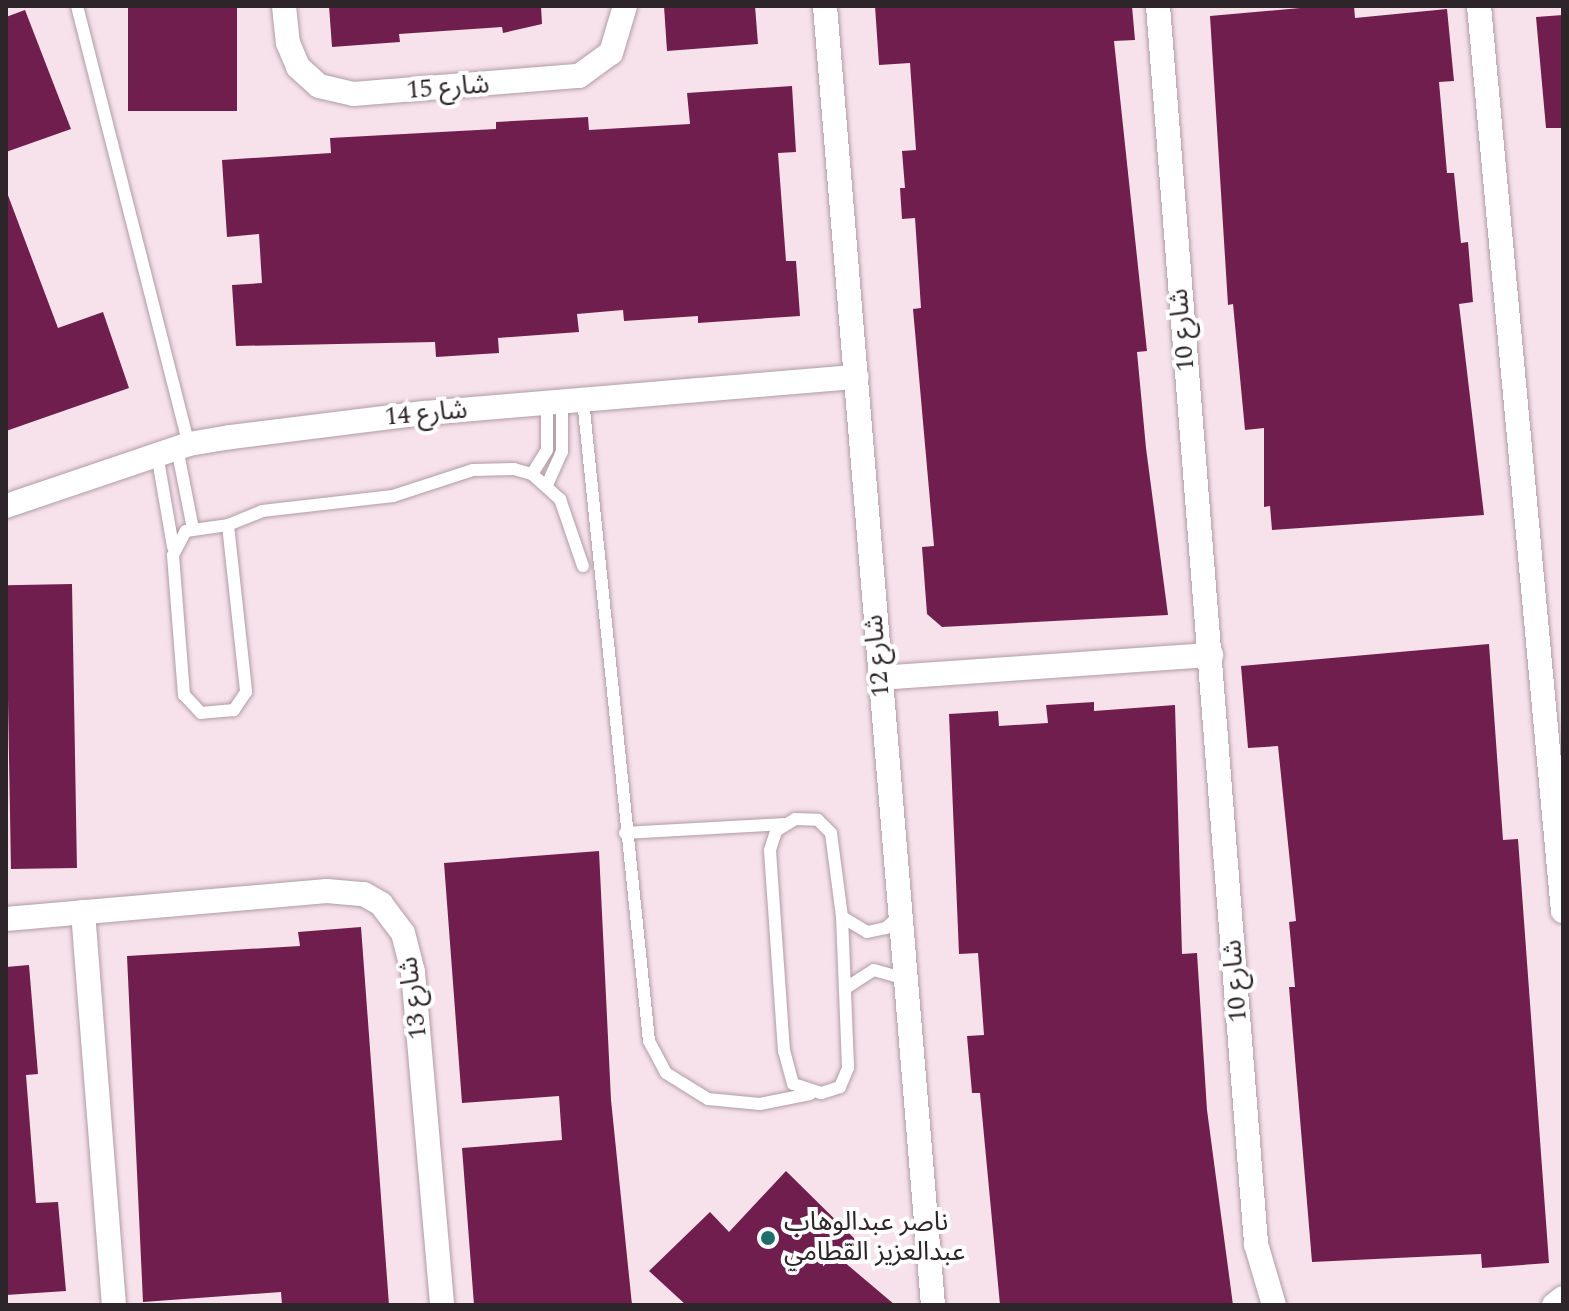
<!DOCTYPE html>
<meta charset="utf-8">
<style>
body{margin:0}
#map{position:relative;width:1569px;height:1311px;overflow:hidden;background:#f7e2eb;font-family:Spectral,"Noto Sans Arabic",serif}
div>[style]{position:absolute}
.building>*{inset:0;background:#701e4d;transform-origin:0 0}
.roads{filter:drop-shadow(0 0 2px #b09ca5) drop-shadow(0 0 2px #b09ca5)}
.lane>*{height:12px;margin:-6px;padding:0 6px;transform-origin:6px;border-radius:6px;background:#fff}
.street>*{height:24px;margin:-12px;padding:0 12px;transform-origin:12px;border-radius:12px;background:#fff}
.dots>*{width:22px;height:22px;translate:-50% -50%;box-sizing:border-box;border:4px solid #fff;border-radius:50%}
span{translate:-50% -50%;white-space:nowrap;text-align:center;line-height:1.15;-webkit-text-stroke:8px #fff;paint-order:stroke}
.street-label{font-size:26px;color:#2d2529}
.poi-label{font-size:26px;color:#2d2529}
.left{translate:0 -50%;text-align:left}
.frame{position:absolute;inset:0;border:8px solid #2d2529;pointer-events:none}
</style>
<div id="map">
<div class="building">
<i style="left:128px;top:6px;width:109px;height:105px"></i>
<i style="clip-path:polygon(329px 6px,541px 6px,542px 24px,503px 33px,502px 27px,399px 34px,400px 42px,332px 47px)"></i>
<i style="clip-path:polygon(664px 6px,755px 6px,758px 44px,667px 51px)"></i>
<i style="clip-path:polygon(875px 6px,1132px 6px,1135px 40px,1114px 41px,1147px 351px,1137px 352px,1146px 448px,1168px 615px,942px 627px,927px 614px,922px 547px,934px 546px,913px 309px,921px 308px,915px 218px,902px 219px,900px 188px,905px 188px,902px 151px,916px 150px,910px 63px,879px 65px)"></i>
<i style="clip-path:polygon(1322px 6px,1354px 6px,1355px 18px,1447px 9px,1454px 81px,1439px 82px,1447px 173px,1454px 173px,1461px 243px,1468px 242px,1473px 302px,1459px 304px,1484px 515px,1272px 530px,1270px 506px,1264px 507px,1264px 428px,1245px 430px,1233px 304px,1228px 305px,1210px 16px)"></i>
<i style="clip-path:polygon(25px 10px,71px 129px,6px 152px,6px 17px)"></i>
<i style="clip-path:polygon(1563px 15px,1563px 128px,1546px 128px,1536px 17px)"></i>
<i style="clip-path:polygon(792px 86px,796px 152px,778px 153px,786px 261px,796px 261px,800px 316px,698px 323px,698px 316px,624px 321px,623px 310px,577px 314px,579px 332px,498px 338px,499px 353px,436px 357px,435px 342px,236px 346px,232px 285px,262px 283px,259px 234px,227px 237px,222px 160px,331px 153px,330px 138px,496px 129px,496px 122px,588px 117px,589px 130px,690px 124px,687px 93px)"></i>
<i style="clip-path:polygon(6px 190px,58px 328px,103px 312px,129px 388px,6px 431px)"></i>
<i style="left:72px;top:584px;width:284px;height:66px;rotate:89deg"></i>
<i style="clip-path:polygon(1489px 644px,1503px 840px,1518px 839px,1549px 1263px,1482px 1268px,1481px 1254px,1312px 1262px,1289px 987px,1295px 987px,1289px 922px,1296px 921px,1278px 746px,1248px 748px,1241px 666px)"></i>
<i style="clip-path:polygon(1094px 702px,1094px 711px,1175px 705px,1182px 954px,1197px 953px,1207px 1110px,1233px 1305px,1000px 1305px,980px 1093px,972px 1093px,967px 1036px,984px 1035px,978px 953px,959px 954px,949px 714px,998px 711px,999px 726px,1048px 723px,1046px 705px)"></i>
<i style="clip-path:polygon(599px 851px,611px 1100px,632px 1305px,474px 1305px,462px 1148px,562px 1140px,559px 1096px,462px 1103px,444px 863px)"></i>
<i style="clip-path:polygon(361px 927px,389px 1305px,282px 1305px,281px 1292px,143px 1302px,127px 956px,300px 946px,298px 932px)"></i>
<i style="clip-path:polygon(29px 965px,38px 1074px,26px 1075px,36px 1203px,58px 1202px,66px 1291px,6px 1295px,6px 967px)"></i>
<i style="clip-path:polygon(786px 1171px,860px 1244px,843px 1261px,895px 1305px,686px 1305px,649px 1271px,710px 1212px,729px 1232px)"></i>
</div>
<div class="roads">
<div class="lane">
<i style="left:77px;top:6px;width:452px;rotate:75.7deg"></i>
<i style="left:583px;top:400px;width:644px;rotate:84.12deg"></i>
<i style="left:649px;top:1041px;width:36px;rotate:62deg"></i>
<i style="left:666px;top:1073px;width:49px;rotate:31.8deg"></i>
<i style="left:708px;top:1099px;width:52px;rotate:5.5deg"></i>
<i style="left:760px;top:1104px;width:51px;rotate:-11.3deg"></i>
<i style="left:177px;top:448px;width:83px;rotate:78.8deg"></i>
<i style="left:157px;top:454px;width:94px;rotate:80.2deg"></i>
<i style="left:532px;top:474px;width:28px;rotate:-58deg"></i>
<i style="left:547px;top:450px;width:47px;rotate:-90deg"></i>
<i style="left:547px;top:485px;width:36px;rotate:-66deg"></i>
<i style="left:562px;top:452px;width:50px;rotate:-90deg"></i>
<i style="left:228px;top:525px;width:168px;rotate:83.8deg"></i>
<i style="left:246px;top:692px;width:22px;rotate:124deg"></i>
<i style="left:234px;top:710px;width:33px;rotate:175deg"></i>
<i style="left:201px;top:713px;width:25px;rotate:-133deg"></i>
<i style="left:184px;top:695px;width:140px;rotate:-94.5deg"></i>
<i style="left:173px;top:555px;width:27px;rotate:-62deg"></i>
<i style="left:186px;top:531px;width:42px;rotate:-8.1deg"></i>
<i style="left:228px;top:525px;width:37px;rotate:-22deg"></i>
<i style="left:262px;top:511px;width:132px;rotate:-6.5deg"></i>
<i style="left:393px;top:496px;width:84px;rotate:-18deg"></i>
<i style="left:473px;top:470px;width:41px;rotate:-1.4deg"></i>
<i style="left:514px;top:469px;width:19px;rotate:16deg"></i>
<i style="left:532px;top:474px;width:38px;rotate:42deg"></i>
<i style="left:560px;top:499px;width:71px;rotate:71.1deg"></i>
<i style="left:795px;top:819px;width:23px;rotate:2deg"></i>
<i style="left:818px;top:820px;width:18px;rotate:45deg"></i>
<i style="left:831px;top:833px;width:85px;rotate:82.5deg"></i>
<i style="left:842px;top:917px;width:151px;rotate:87.7deg"></i>
<i style="left:848px;top:1068px;width:21px;rotate:113deg"></i>
<i style="left:840px;top:1087px;width:20px;rotate:162deg"></i>
<i style="left:821px;top:1093px;width:29px;rotate:-162deg"></i>
<i style="left:793px;top:1084px;width:34px;rotate:-105deg"></i>
<i style="left:784px;top:1051px;width:201px;rotate:-94deg"></i>
<i style="left:770px;top:850px;width:20px;rotate:-72deg"></i>
<i style="left:776px;top:831px;width:22px;rotate:-32deg"></i>
<i style="left:625px;top:833px;width:159px;rotate:-3.2deg"></i>
<i style="left:842px;top:917px;width:29px;rotate:31deg"></i>
<i style="left:867px;top:932px;width:19px;rotate:-12deg"></i>
<i style="left:886px;top:928px;width:19px;rotate:-43deg"></i>
<i style="left:846px;top:988px;width:33px;rotate:-33deg"></i>
<i style="left:874px;top:970px;width:32px;rotate:16deg"></i>
</div>
<div class="street">
<i style="left:284px;top:6px;width:37px;rotate:84deg"></i>
<i style="left:288px;top:43px;width:26px;rotate:67deg"></i>
<i style="left:298px;top:67px;width:28px;rotate:42deg"></i>
<i style="left:319px;top:86px;width:35px;rotate:13deg"></i>
<i style="left:353px;top:94px;width:227px;rotate:-4.6deg"></i>
<i style="left:579px;top:76px;width:39px;rotate:-36deg"></i>
<i style="left:611px;top:53px;width:49px;rotate:-73.4deg"></i>
<i style="left:825px;top:6px;width:1303px;rotate:85.25deg"></i>
<i style="left:1158px;top:6px;width:1242px;rotate:85.47deg"></i>
<i style="left:1256px;top:1244px;width:64px;rotate:73.6deg"></i>
<i style="left:1479px;top:6px;width:909px;rotate:84.7deg"></i>
<i style="left:6px;top:506px;width:193px;rotate:-18.7deg"></i>
<i style="left:189px;top:444px;width:43px;rotate:-9.5deg"></i>
<i style="left:231px;top:437px;width:195px;rotate:-7.1deg"></i>
<i style="left:425px;top:413px;width:433px;rotate:-4.8deg"></i>
<i style="left:880px;top:678px;width:332px;rotate:-4deg"></i>
<i style="left:83px;top:912px;width:394px;rotate:85.5deg"></i>
<i style="left:6px;top:919px;width:322px;rotate:-5deg"></i>
<i style="left:327px;top:891px;width:37px;rotate:5deg"></i>
<i style="left:364px;top:894px;width:20px;rotate:30deg"></i>
<i style="left:381px;top:904px;width:36px;rotate:53deg"></i>
<i style="left:403px;top:933px;width:40px;rotate:75.6deg"></i>
<i style="left:413px;top:972px;width:334px;rotate:85deg"></i>
<i style="left:1554px;top:1305px;width:11px;rotate:-38deg"></i>
</div>
</div>
<div class="dots">
<i style="left:768px;top:1238px;background:#216d6d"></i>
</div>
<div class="street-label">
<span style="left:448px;top:88px;rotate:-4deg">شارع 15</span>
<span style="left:1183px;top:330px;rotate:-95deg">شارع 10</span>
<span style="left:426px;top:414px;rotate:-5deg">شارع 14</span>
<span style="left:878px;top:656px;rotate:-95deg">شارع 12</span>
<span style="left:1236px;top:981px;rotate:-94deg">شارع 10</span>
<span style="left:414px;top:998px;rotate:-97deg">شارع 13</span>
</div>
<div class="poi-label">
<span class="left" style="left:784px;top:1238px">ناصر عبدالوهاب<br>عبدالعزيز القطامي</span>
</div>
<div class="frame"></div>
</div>
